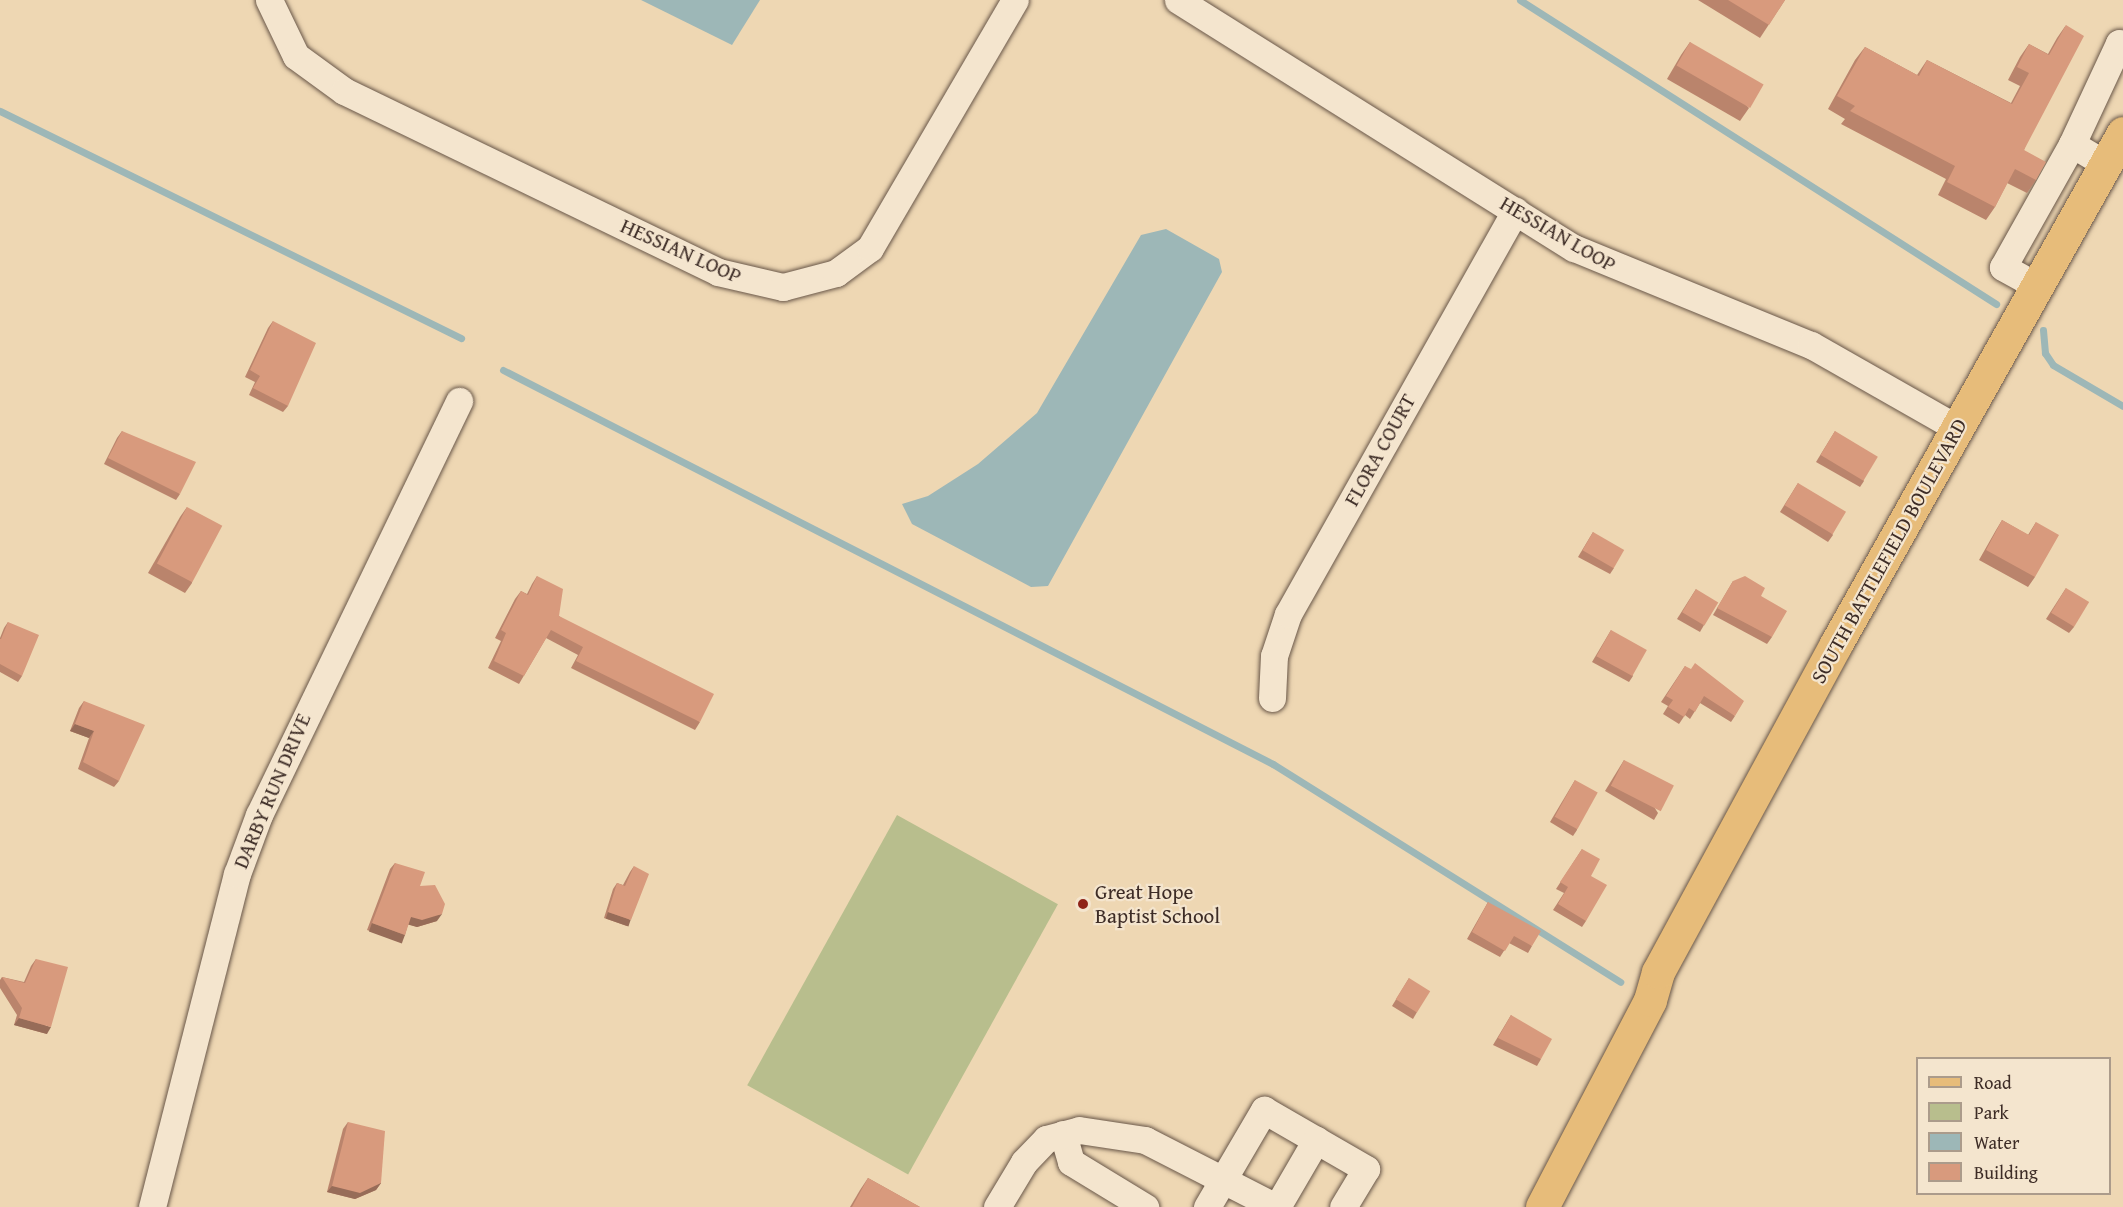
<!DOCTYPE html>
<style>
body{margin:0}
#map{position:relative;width:2123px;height:1207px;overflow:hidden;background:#eed7b3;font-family:"Gentium Book Plus",serif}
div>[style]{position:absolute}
.green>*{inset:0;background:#b8be8d;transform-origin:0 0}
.water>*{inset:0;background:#9db7b7}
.stream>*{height:7px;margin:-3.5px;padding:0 3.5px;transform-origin:3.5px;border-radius:3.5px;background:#9db7b7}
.roads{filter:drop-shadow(0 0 2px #695749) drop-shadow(0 0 2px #695749)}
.minor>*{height:27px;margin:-13.5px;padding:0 13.5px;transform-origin:13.5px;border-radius:13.5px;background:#f4e5ce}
.major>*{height:33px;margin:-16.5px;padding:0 16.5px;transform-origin:16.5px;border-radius:16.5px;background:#e7bc7a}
.wall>*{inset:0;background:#ba846c}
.shaded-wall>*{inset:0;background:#976c58;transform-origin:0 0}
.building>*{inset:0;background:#d89a7d;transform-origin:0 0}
.dots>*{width:16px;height:16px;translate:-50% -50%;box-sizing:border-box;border:3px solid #f4e5ce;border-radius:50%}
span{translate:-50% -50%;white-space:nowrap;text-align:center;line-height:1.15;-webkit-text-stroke:4.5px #f4e5ce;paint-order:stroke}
.street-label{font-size:21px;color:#3d2c26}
.poi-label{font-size:21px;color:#3d2c26}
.left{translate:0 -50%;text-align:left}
.legend{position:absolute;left:1916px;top:1057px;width:195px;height:138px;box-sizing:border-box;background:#f4e5ce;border:2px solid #ab9b8b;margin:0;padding:8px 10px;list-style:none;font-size:18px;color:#3d2c26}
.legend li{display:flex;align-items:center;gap:12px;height:30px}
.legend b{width:30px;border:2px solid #ab9b8b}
</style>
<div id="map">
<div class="green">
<i style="left:897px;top:815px;width:184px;height:309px;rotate:29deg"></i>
</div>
<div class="water">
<i style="clip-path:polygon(641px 0,760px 0,732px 45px)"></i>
<i style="clip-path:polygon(1166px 229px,1219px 259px,1222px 272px,1048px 586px,1031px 587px,912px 524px,902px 504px,928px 496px,978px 464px,1037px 413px,1141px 235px)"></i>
</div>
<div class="stream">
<i style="left:1520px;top:0;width:565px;rotate:32.56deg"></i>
<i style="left:0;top:111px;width:514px;rotate:26.22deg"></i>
<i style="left:2043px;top:330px;width:23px;rotate:85deg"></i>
<i style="left:2045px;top:353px;width:14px;rotate:56deg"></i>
<i style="left:2053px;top:365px;width:81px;rotate:30.4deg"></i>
<i style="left:503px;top:370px;width:865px;rotate:27.1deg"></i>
<i style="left:1273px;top:764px;width:410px;rotate:32.1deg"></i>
</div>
<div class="roads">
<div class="minor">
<i style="left:269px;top:0;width:62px;rotate:64.3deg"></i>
<i style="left:296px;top:56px;width:59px;rotate:36.1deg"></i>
<i style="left:344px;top:91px;width:415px;rotate:25.8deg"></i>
<i style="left:718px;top:272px;width:67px;rotate:13deg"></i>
<i style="left:783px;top:287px;width:55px;rotate:-14.8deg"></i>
<i style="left:836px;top:273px;width:42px;rotate:-36.3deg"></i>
<i style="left:870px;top:248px;width:287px;rotate:-59.7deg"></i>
<i style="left:1178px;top:0;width:467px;rotate:32.1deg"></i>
<i style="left:1574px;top:248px;width:256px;rotate:22.3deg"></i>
<i style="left:1811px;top:345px;width:170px;rotate:29.6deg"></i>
<i style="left:2072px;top:144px;width:111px;rotate:-65deg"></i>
<i style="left:2119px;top:43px;width:4px;rotate:14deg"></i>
<i style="left:2037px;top:286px;width:39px;rotate:-151deg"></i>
<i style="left:2003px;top:267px;width:141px;rotate:-60.7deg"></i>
<i style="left:2072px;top:144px;width:39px;rotate:31deg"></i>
<i style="left:1272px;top:698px;width:42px;rotate:-87.3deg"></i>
<i style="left:1274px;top:656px;width:44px;rotate:-71.6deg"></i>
<i style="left:1288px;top:614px;width:463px;rotate:-60.6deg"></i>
<i style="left:1063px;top:1134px;width:29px;rotate:74deg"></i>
<i style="left:1071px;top:1162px;width:87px;rotate:31.3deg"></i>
<i style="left:152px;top:1207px;width:344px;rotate:-75.7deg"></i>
<i style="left:237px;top:874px;width:63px;rotate:-69.6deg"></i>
<i style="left:259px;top:815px;width:460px;rotate:-64.2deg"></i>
<i style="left:997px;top:1207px;width:52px;rotate:-59deg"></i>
<i style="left:1024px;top:1162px;width:32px;rotate:-46deg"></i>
<i style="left:1046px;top:1139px;width:34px;rotate:-15deg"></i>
<i style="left:1079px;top:1130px;width:67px;rotate:8.6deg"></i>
<i style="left:1145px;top:1140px;width:147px;rotate:27.1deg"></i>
<i style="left:1207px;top:1207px;width:113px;rotate:-59.6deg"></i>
<i style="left:1264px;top:1110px;width:118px;rotate:30deg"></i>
<i style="left:1366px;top:1169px;width:44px;rotate:121.2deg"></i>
<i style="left:1277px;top:1207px;width:78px;rotate:-59.8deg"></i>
</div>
<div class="major">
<i style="left:1542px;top:1207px;width:233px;rotate:-62.4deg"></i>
<i style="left:1650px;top:1000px;width:29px;rotate:-74deg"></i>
<i style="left:1658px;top:972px;width:373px;rotate:-61.5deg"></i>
<i style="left:1836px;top:644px;width:586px;rotate:-60.68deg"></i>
</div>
</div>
<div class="wall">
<i style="clip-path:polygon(1698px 0,1785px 0,1760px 38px)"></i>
<i style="clip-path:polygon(2066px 25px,2024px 150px,2036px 180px,2027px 193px,2007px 183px,1995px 207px,1986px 220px,1938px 195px,1946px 179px,1841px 124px,1845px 119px,1828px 109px,1855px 60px,1865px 47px,1917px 75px,1927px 60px,2011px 103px,2020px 86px,2008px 80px,2020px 57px,2029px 44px,2048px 54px,2057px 38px)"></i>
<i style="clip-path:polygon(1690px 42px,1749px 108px,1740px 121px,1667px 79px,1681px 55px)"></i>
<i style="clip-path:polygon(273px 321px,288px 406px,283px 412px,249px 395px,255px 382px,245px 377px,268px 328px)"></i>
<i style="clip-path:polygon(122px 431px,180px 494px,176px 500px,104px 464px,117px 438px)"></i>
<i style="clip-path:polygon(1835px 431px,1864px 481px,1860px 487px,1816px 462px)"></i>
<i style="clip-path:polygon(1798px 483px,1833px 535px,1828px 542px,1780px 512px)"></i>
<i style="clip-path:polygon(187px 507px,192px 583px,185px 593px,148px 573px,180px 517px)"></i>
<i style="clip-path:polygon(2002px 520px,2028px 535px,2036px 522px,2035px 577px,2028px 587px,1979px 560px,1996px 530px)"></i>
<i style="clip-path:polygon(1593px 532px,1614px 568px,1610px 574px,1578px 557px)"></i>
<i style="clip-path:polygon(537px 576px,559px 616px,700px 722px,695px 730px,571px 668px,578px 655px,546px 638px,519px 684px,488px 668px,501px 641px,495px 638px,515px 599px,521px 591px,527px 594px,532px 584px)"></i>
<i style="clip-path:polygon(1733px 581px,1761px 596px,1772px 637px,1767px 644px,1713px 615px)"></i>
<i style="clip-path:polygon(2066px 588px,2074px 627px,2069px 633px,2046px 619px)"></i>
<i style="clip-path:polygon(1696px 589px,1704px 625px,1700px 632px,1677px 619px)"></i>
<i style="clip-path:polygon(8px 622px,22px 676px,18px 682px,0 672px,0 638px,4px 628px)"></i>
<i style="clip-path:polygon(1611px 630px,1633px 676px,1629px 682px,1592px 662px)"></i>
<i style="clip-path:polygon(1685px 666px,1735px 716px,1731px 722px,1700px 703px,1690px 719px,1685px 715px,1679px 724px,1663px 714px,1668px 706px,1661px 702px)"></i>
<i style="clip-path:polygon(84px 701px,119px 781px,114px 787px,78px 769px,89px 738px,70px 731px,79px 708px)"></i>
<i style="clip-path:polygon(1624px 760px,1658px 813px,1654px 820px,1605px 791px)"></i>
<i style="clip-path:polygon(1575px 780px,1577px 830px,1573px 836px,1550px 822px)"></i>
<i style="clip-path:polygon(1582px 849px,1591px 876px,1586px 921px,1582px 927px,1553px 910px,1564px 893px,1556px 889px)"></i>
<i style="clip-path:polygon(395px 863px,420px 886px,437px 921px,417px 927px,408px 924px,405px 935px,400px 942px,367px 930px,390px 869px)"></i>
<i style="clip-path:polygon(634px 866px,627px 926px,604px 918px,613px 889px,617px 883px,623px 885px,630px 872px)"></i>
<i style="clip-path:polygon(1488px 902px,1532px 946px,1528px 953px,1509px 943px,1500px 957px,1467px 939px)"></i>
<i style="clip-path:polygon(36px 959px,47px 1034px,14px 1025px,17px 1015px,0 988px,0 980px,2px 977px,24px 982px,31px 966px)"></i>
<i style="clip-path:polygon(1409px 978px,1417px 1012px,1413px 1019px,1392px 1006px)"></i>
<i style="clip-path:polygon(1511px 1015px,1541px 1059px,1537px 1066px,1493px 1045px)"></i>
<i style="clip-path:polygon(348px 1122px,381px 1183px,376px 1190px,355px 1199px,327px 1192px,343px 1129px)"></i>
<i style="clip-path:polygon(868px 1178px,920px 1207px,850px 1207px,860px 1190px)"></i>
</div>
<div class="shaded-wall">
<i style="clip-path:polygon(75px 724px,94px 731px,89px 738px,70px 731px)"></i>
<i style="left:608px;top:912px;width:24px;height:7px;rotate:19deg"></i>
<i style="clip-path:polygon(442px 914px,437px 921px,417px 927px,406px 924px,411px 917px)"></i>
<i style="left:372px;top:923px;width:35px;height:9px;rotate:20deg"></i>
<i style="clip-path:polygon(19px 1018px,51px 1027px,47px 1034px,14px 1025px)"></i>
<i style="clip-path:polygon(381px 1183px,376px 1190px,355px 1199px,327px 1192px,332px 1186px)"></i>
</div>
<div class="building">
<i style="clip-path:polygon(1728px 0,1785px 0,1769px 25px)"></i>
<i style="clip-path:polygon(2066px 25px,2084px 36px,2024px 150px,2046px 162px,2036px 180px,2015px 169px,1995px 207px,1947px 182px,1955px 166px,1850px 111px,1855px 106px,1837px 96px,1865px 47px,1919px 76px,1927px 60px,2012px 104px,2029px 73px,2017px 67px,2029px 44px,2049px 55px)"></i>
<i style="left:1690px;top:42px;width:85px;height:27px;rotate:30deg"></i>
<i style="clip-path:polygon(273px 321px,316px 343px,288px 406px,253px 388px,260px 376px,250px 370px)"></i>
<i style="clip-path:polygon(122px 431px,196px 462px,180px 494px,108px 458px)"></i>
<i style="left:1835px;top:431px;width:50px;height:28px;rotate:31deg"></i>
<i style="left:1798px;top:483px;width:56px;height:26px;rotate:31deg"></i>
<i style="left:187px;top:507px;width:40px;height:64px;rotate:28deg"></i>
<i style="clip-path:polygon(2002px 520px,2029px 535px,2036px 522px,2059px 535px,2035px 577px,1986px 550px)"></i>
<i style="left:1593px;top:532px;width:36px;height:21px;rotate:30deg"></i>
<i style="clip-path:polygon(537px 576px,563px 589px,559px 616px,714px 694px,700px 722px,576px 661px,583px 647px,551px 630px,524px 676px,494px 661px,506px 633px,501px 630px,521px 591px,528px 595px)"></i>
<i style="clip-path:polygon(1745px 576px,1765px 588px,1761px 596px,1787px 611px,1772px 637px,1717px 608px,1733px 581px)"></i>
<i style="left:2066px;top:588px;width:27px;height:29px;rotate:31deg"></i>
<i style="left:1696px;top:589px;width:26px;height:27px;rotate:31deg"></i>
<i style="clip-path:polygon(8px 622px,39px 635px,22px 676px,0 664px,0 639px,1px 639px)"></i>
<i style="left:1611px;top:630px;width:41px;height:30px;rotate:29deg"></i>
<i style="clip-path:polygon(1695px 663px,1744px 701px,1735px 716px,1704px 696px,1695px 712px,1689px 708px,1684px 717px,1668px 707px,1673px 700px,1666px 696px,1685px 666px,1691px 669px)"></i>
<i style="clip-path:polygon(84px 701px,145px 725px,119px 781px,83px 762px,94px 731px,75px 724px)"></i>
<i style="left:1624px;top:760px;width:56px;height:29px;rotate:27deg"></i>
<i style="left:1575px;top:780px;width:26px;height:42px;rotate:29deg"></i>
<i style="clip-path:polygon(1582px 849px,1600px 859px,1591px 876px,1607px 885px,1586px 921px,1558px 904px,1568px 887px,1560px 882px)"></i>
<i style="clip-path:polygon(395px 863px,425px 872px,420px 886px,435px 885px,445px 904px,442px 914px,422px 920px,411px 917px,405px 935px,372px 923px)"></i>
<i style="clip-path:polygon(634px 866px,649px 874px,631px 920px,608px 912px,617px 883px,625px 886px)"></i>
<i style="clip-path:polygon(1488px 902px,1541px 931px,1532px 946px,1514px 936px,1505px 951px,1472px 932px)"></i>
<i style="clip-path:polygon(36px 959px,68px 967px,51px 1027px,19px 1018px,22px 1008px,2px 977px,25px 983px)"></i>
<i style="left:1409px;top:978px;width:25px;height:25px;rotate:32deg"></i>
<i style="clip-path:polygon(1511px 1015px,1552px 1039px,1541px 1059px,1498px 1038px)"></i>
<i style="clip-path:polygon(348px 1122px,385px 1131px,381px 1183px,360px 1193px,332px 1186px)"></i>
<i style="clip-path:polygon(868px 1178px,920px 1207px,852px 1207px)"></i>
</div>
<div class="dots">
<i style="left:1083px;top:904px;background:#8f2418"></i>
</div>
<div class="street-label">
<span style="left:1558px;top:234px;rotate:30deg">HESSIAN LOOP</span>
<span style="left:681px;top:251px;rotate:24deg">HESSIAN LOOP</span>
<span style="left:1380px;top:450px;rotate:-61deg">FLORA COURT</span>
<span style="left:1889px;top:551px;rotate:-61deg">SOUTH BATTLEFIELD BOULEVARD</span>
<span style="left:272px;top:791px;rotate:-67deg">DARBY RUN DRIVE</span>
</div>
<div class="poi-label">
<span class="left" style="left:1095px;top:904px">Great Hope<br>Baptist School</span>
</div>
<ul class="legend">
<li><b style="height:8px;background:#e7bc7a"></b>Road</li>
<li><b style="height:16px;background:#b8be8d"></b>Park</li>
<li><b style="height:16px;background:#9db7b7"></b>Water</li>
<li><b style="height:16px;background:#d89a7d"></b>Building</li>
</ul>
</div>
